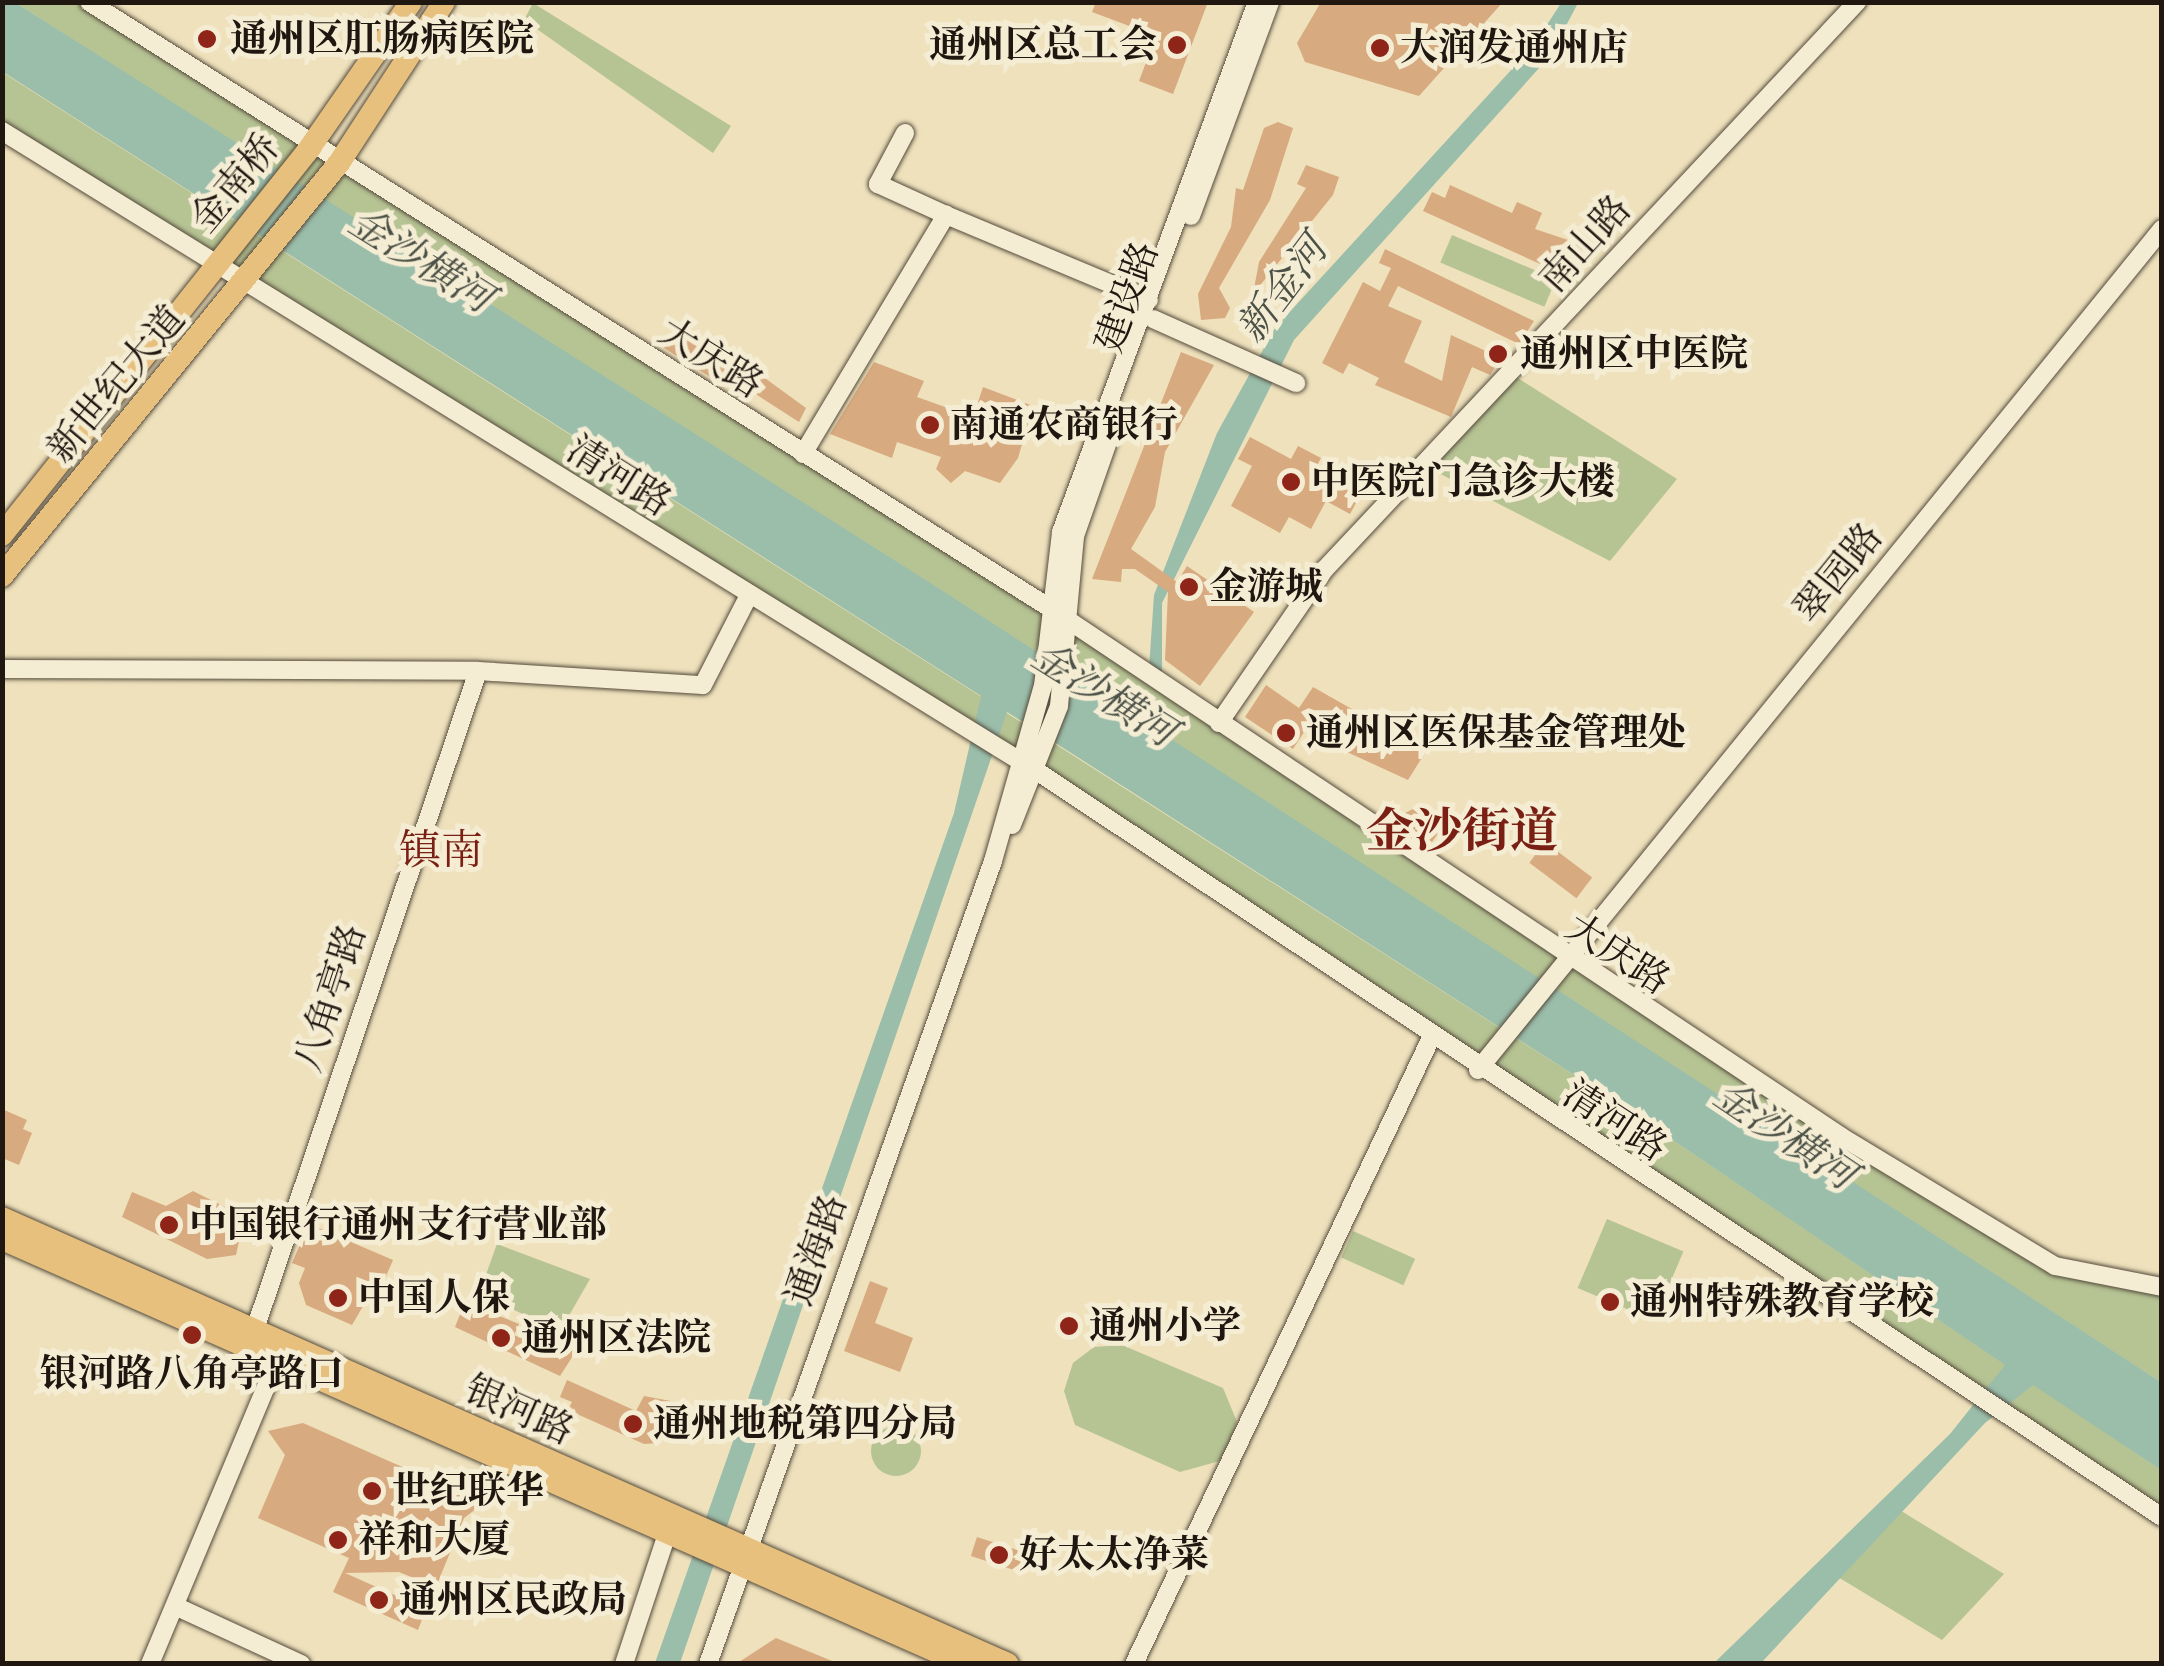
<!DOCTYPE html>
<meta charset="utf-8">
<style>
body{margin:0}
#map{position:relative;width:2164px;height:1666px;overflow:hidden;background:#eee1bc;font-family:Alegreya,"Noto Serif SC",serif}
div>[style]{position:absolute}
.green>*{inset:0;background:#b6c393;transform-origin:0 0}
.round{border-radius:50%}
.water>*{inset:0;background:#9bbeab}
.building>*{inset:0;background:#d7aa7f;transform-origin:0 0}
.roads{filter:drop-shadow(0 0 2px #544a3c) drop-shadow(0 0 2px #544a3c)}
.minor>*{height:18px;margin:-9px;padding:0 9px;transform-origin:9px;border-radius:9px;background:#f4ecd3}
.major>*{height:22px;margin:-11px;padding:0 11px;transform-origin:11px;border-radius:11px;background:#e7c07e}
.dots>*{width:28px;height:28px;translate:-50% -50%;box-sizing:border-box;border:5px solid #f4ecd3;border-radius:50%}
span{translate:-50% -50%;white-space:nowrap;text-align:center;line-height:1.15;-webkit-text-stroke:10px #f4ecd3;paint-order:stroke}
.poi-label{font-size:38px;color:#211711;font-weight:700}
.left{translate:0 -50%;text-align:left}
.right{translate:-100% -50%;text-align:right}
.street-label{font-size:38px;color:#211711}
.water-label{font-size:40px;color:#4c5147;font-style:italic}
.quarter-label{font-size:42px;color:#7a1f14}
.district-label{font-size:48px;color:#7a1f14;font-weight:700}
.frame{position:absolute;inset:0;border:5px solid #211711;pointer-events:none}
</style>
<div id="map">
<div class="green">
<i style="clip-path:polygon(16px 3px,90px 3px,1050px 608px,2052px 1269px,2161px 1291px,2161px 1382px)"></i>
<i style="clip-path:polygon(533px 3px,731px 126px,713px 153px,524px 20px)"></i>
<i style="clip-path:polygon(2px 72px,1624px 1107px,2161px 1470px,2161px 1517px,1038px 772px,3px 127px)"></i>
<i style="left:1452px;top:235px;width:113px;height:30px;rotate:23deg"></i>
<i style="clip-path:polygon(1513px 375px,1677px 479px,1610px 561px,1425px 466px)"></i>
<i style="left:1607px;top:1219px;width:83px;height:75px;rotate:23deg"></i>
<i style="left:1353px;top:1231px;width:68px;height:29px;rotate:24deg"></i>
<i style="clip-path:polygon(497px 1244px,590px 1279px,560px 1331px,479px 1294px)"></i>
<i style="clip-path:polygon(1122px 1345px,1223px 1388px,1237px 1422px,1223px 1460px,1180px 1472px,1075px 1425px,1064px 1391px,1073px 1363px,1094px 1347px)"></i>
<i class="round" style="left:871px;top:1426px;width:50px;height:50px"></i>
<i style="clip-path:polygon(1893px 1506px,2004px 1574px,1942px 1640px,1828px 1571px)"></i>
</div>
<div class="water">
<i style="clip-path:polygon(2px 3px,16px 3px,946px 593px,2161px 1382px,2161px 1470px,2033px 1385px,1985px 1423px,1761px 1663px,1714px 1663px,1950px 1434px,2005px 1365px,1624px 1107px,1007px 712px,680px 1663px,655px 1663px,954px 813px,981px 696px,3px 72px)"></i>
<i style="clip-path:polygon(1561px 3px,1578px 3px,1550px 56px,1294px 340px,1162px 603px,1162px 677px,1149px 668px,1154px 595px,1217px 433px,1275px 328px,1534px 45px)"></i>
</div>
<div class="building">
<i style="clip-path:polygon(1096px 2px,1208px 2px,1173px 94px,1139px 81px,1156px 36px,1092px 12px)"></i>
<i style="clip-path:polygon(1321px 2px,1503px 2px,1419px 96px,1305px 62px,1297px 43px)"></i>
<i style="clip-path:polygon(1278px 122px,1293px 128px,1270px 200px,1219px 288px,1230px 308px,1225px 318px,1201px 320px,1198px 294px,1231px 227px,1236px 188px,1243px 190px,1264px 128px)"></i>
<i style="clip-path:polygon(1306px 165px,1339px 177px,1333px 195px,1253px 294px,1259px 262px,1306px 188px,1297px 184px)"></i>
<i style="clip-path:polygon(1450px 185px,1512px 213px,1517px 202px,1542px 213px,1535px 229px,1592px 248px,1584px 266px,1576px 262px,1569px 277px,1423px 211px,1432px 192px,1445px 198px)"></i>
<i style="clip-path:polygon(1385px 249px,1534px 321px,1519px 344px,1398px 286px,1388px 306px,1422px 321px,1404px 362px,1442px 381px,1451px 335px,1501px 358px,1490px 375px,1472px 367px,1451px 417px,1375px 385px,1379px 378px,1349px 363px,1343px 374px,1322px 363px,1363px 282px,1380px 291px,1391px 268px,1379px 263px)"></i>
<i style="left:674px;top:332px;width:65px;height:19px;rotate:32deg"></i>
<i style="clip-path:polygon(1181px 352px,1214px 365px,1165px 452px,1155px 507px,1131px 549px,1177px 582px,1187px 566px,1254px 612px,1200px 686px,1165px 660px,1168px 592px,1135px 569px,1122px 569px,1121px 582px,1092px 579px)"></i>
<i style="clip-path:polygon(740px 360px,806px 408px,799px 422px,743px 386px,733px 370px)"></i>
<i style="clip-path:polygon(874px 362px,924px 381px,917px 397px,973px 417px,983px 387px,1033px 406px,1018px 458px,1000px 483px,965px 471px,951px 483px,936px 469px,941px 457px,897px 442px,892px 458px,830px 434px)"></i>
<i style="clip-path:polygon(1250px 437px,1291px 459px,1298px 446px,1321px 458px,1315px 469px,1361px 494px,1350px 514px,1326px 501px,1311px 529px,1289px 517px,1280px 533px,1231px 506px,1252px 466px,1238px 459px)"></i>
<i style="clip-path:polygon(1266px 685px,1299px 708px,1313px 687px,1426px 751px,1408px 780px,1347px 752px,1351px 744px,1312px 720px,1293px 749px,1245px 717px)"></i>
<i style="clip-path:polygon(1415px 808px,1443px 826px,1432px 842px,1395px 818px)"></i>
<i style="left:1545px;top:842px;width:59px;height:26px;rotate:37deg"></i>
<i style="clip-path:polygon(2px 1109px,27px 1120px,23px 1129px,32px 1133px,19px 1165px,2px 1158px)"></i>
<i style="clip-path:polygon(193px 1191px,229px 1209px,229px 1226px,241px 1232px,236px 1255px,207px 1259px,122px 1217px,132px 1192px,166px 1206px)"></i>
<i style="clip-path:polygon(309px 1224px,393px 1260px,376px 1299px,369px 1296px,352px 1325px,306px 1305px,299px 1283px,305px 1268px,292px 1263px)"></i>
<i style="clip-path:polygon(870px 1281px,888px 1288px,875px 1323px,913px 1338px,900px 1372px,844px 1351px)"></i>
<i style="clip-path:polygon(465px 1302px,519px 1324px,514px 1335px,541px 1346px,574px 1315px,594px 1323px,560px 1376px,455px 1327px)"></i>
<i style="clip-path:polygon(567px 1380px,636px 1411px,644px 1396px,676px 1402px,658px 1443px,644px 1444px,568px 1410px,572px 1402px,560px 1397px)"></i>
<i style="clip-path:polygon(303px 1423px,452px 1489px,467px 1480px,484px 1503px,464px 1518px,436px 1587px,399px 1572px,345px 1573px,426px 1609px,418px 1630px,333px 1592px,349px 1558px,258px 1518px,285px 1455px,268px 1431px)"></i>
<i style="left:977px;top:1537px;width:54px;height:20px;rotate:18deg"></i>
<i style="clip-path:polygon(776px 1638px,837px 1663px,837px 1664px,736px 1664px)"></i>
</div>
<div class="roads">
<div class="minor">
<i style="left:89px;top:2px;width:1136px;rotate:32.24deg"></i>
<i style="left:1050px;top:608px;width:952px;rotate:33.74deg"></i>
<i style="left:1842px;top:1137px;width:249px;rotate:31.2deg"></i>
<i style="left:2055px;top:1266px;width:109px;rotate:11.1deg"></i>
<i style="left:2px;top:131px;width:1218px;rotate:31.75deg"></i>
<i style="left:1038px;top:772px;width:1348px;rotate:33.54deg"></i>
<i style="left:905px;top:133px;width:58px;rotate:117.9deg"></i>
<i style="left:878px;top:184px;width:75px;rotate:24.5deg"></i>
<i style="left:1191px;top:216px;width:228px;rotate:-69.7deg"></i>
<i style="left:1153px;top:319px;width:157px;rotate:24.1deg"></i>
<i style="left:803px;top:454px;width:279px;rotate:-59.1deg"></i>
<i style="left:946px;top:215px;width:220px;rotate:22.7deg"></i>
<i style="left:2px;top:669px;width:476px;rotate:0.2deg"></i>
<i style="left:478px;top:671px;width:225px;rotate:3.6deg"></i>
<i style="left:703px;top:685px;width:101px;rotate:-62.9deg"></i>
<i style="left:1219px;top:723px;width:187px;rotate:-55.5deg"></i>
<i style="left:1325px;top:569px;width:778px;rotate:-46.82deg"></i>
<i style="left:1012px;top:825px;width:128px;rotate:-68.4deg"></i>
<i style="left:1059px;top:706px;width:171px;rotate:-84.6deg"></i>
<i style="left:1075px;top:536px;width:100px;rotate:-70.7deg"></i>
<i style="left:1478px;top:1070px;width:1084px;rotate:-50.88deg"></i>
<i style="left:252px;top:1338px;width:704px;rotate:-71.28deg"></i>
<i style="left:175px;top:1606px;width:139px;rotate:24.7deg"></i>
<i style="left:150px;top:1664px;width:339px;rotate:-67.3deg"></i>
<i style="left:624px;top:1664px;width:137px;rotate:-71.7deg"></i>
<i style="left:708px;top:1664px;width:852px;rotate:-70.46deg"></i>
<i style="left:993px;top:861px;width:182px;rotate:-74.1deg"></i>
<i style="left:1043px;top:686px;width:155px;rotate:-83.3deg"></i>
<i style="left:1061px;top:532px;width:565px;rotate:-69.71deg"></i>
<i style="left:1134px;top:1664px;width:693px;rotate:-64.62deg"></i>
</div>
<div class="major">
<i style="left:2px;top:535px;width:497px;rotate:-51.5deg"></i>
<i style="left:311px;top:146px;width:175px;rotate:-55.2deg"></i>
<i style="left:2px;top:576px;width:533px;rotate:-50.79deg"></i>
<i style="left:339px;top:163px;width:192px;rotate:-56.9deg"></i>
<i style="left:2px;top:1218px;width:1100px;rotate:23.91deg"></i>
<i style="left:2px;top:1239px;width:1053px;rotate:23.81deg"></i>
</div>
</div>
<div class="dots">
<i style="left:207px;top:39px;background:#8f2418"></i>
<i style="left:1177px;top:45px;background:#8f2418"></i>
<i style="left:1380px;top:48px;background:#8f2418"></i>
<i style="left:1498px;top:354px;background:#8f2418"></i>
<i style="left:930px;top:425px;background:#8f2418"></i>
<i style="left:1291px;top:482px;background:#8f2418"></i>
<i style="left:1189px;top:587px;background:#8f2418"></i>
<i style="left:1286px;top:733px;background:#8f2418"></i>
<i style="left:169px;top:1225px;background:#8f2418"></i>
<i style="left:338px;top:1298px;background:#8f2418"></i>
<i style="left:1610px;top:1302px;background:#8f2418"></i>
<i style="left:1069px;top:1326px;background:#8f2418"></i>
<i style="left:192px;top:1335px;background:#8f2418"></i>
<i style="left:501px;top:1338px;background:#8f2418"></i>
<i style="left:633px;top:1424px;background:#8f2418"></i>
<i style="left:372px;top:1491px;background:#8f2418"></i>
<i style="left:338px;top:1540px;background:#8f2418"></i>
<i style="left:999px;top:1555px;background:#8f2418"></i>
<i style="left:379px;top:1600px;background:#8f2418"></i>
</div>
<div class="poi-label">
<span class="left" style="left:230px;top:39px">通州区肛肠病医院</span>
<span class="right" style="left:1157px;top:45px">通州区总工会</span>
<span class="left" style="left:1400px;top:48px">大润发通州店</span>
<span class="left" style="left:1520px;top:354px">通州区中医院</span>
<span class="left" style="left:950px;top:425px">南通农商银行</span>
<span class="left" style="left:1311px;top:482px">中医院门急诊大楼</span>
<span class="left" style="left:1209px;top:587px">金游城</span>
<span class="left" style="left:1306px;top:733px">通州区医保基金管理处</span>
<span class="left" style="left:189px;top:1225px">中国银行通州支行营业部</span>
<span class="left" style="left:358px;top:1298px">中国人保</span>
<span class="left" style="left:1630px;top:1302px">通州特殊教育学校</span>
<span class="left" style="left:1089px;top:1326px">通州小学</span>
<span class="left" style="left:521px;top:1338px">通州区法院</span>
<span style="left:192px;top:1374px">银河路八角亭路口</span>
<span class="left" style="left:653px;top:1424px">通州地税第四分局</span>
<span class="left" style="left:392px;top:1491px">世纪联华</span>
<span class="left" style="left:358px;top:1540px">祥和大厦</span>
<span class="left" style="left:1019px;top:1555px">好太太净菜</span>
<span class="left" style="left:399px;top:1600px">通州区民政局</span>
</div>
<div class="street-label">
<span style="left:235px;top:183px;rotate:-50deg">金南桥</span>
<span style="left:1585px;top:244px;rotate:-48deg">南山路</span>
<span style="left:1127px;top:297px;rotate:-70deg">建设路</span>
<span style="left:711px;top:358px;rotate:32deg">大庆路</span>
<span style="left:116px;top:384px;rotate:-50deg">新世纪大道</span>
<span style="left:619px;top:476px;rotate:32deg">清河路</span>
<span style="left:1838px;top:573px;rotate:-51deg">翠园路</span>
<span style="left:1618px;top:954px;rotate:33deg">大庆路</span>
<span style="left:330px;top:998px;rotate:-72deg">八角亭路</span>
<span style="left:1615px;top:1121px;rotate:33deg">清河路</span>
<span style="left:816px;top:1250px;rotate:-71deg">通海路</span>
<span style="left:519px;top:1410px;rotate:24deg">银河路</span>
</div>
<div class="water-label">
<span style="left:421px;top:260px;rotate:32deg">金沙横河</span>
<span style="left:1282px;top:289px;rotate:-53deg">新金河</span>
<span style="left:1104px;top:694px;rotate:32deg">金沙横河</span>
<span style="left:1785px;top:1135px;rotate:34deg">金沙横河</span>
</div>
<div class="quarter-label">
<span style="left:441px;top:850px">镇南</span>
</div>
<div class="district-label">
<span style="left:1462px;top:832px">金沙街道</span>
</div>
<div class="frame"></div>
</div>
